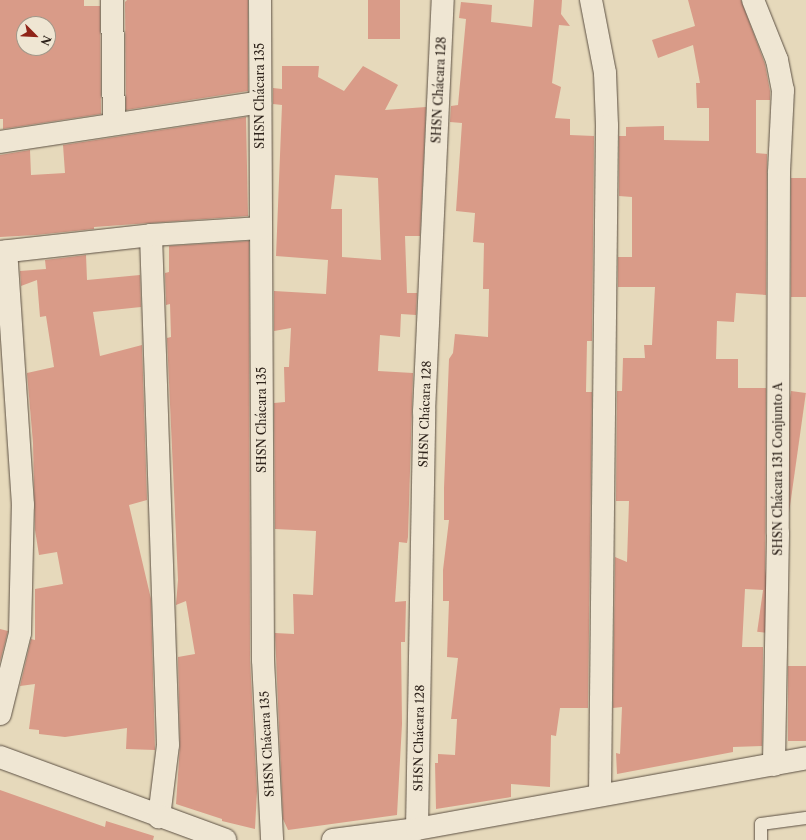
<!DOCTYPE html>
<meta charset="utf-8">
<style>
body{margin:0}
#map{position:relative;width:806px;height:840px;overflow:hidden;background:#e6d9bb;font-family:"Libre Caslon Text",serif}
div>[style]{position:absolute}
.building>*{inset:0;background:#d99b88;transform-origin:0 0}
.roads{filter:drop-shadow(0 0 1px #5c5043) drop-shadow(0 0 1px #5c5043)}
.lane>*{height:12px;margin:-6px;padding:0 6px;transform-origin:6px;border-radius:6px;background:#efe6d3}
.street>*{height:22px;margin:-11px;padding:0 11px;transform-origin:11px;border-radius:11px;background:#efe6d3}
span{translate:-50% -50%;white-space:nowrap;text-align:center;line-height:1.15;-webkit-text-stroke:4px #efe6d3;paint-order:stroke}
.street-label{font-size:12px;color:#2e231b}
.north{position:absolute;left:16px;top:16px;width:40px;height:40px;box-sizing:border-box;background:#efe6d3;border:1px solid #a29889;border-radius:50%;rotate:114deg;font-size:11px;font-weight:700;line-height:16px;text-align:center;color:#2e231b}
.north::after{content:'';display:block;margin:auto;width:14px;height:18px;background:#8f2418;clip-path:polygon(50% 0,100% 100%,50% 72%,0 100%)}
</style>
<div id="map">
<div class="building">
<i style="clip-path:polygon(evenodd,0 0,84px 0,84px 6px,100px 6px,101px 114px,3px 129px,3px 119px,0 119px,0 0,24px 24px,48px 24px,48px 48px,24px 48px,24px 24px)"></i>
<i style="clip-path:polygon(127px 0,248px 0,248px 91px,126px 110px,125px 2px)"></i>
<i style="left:368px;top:0;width:32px;height:39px"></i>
<i style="clip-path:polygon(534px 0,562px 0,561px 14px,570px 26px,559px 25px,552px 83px,561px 87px,555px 118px,570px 119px,570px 135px,594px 136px,592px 341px,587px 341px,586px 392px,592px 392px,588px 708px,560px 708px,556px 736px,551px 735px,550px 787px,511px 784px,511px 797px,436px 809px,435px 763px,438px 763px,438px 754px,455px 755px,457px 719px,451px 719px,458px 658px,447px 657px,449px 601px,443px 601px,443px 570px,449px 520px,444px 520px,444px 488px,449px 359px,453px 353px,455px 334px,488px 337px,489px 289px,483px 289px,484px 243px,473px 242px,475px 213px,456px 211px,462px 123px,450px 122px,451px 106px,458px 105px,466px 19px,459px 18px,461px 2px,492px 5px,491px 22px,532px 27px)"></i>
<i style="clip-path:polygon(688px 0,741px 0,765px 64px,770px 91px,770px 100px,756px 100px,756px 153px,767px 154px,766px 295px,736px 293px,734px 322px,717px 321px,716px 359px,738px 359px,738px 388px,766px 388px,765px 590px,745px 589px,742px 647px,763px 647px,762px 746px,733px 747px,733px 752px,617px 774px,616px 753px,620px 754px,622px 707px,613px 708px,615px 557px,627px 562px,629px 501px,616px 501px,617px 391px,622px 391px,623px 358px,645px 358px,644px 345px,652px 345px,655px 287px,618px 287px,618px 257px,632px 257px,632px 197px,619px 196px,619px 136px,626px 136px,626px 127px,664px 126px,664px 140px,709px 141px,709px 108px,697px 108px,696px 83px,700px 83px,693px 45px,658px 58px,652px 40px,695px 26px)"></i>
<i style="clip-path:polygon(evenodd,282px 66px,319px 66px,318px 77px,344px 91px,363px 66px,398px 85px,385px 110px,426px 107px,420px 236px,405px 236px,407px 293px,417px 293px,416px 315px,401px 314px,400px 337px,380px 335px,378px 371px,413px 373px,408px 537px,407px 543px,399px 542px,395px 602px,406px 601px,405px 642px,401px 642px,402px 724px,397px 815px,288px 830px,283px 819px,275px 633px,294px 634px,293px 594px,313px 595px,316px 531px,275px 529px,274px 403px,285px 402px,284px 367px,289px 367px,291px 328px,274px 331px,274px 291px,326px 294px,328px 260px,276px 256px,282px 105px,273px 104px,273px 88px,282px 89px,282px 66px,335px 175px,378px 178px,381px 260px,342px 257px,342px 209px,331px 209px,335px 175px)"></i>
<i style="clip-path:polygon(246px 117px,248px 216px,94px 227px,94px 229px,36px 235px,0 237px,0 155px,30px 150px,31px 175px,65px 173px,63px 145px)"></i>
<i style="left:791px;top:178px;width:15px;height:119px"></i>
<i style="clip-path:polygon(249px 241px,250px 660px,257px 791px,255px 829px,222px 821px,222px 819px,176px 804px,180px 745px,178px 657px,195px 654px,186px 601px,176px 605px,178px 580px,167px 338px,171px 337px,170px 304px,166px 305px,165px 273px,169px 272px,169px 246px)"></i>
<i style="clip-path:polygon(86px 255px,87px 280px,140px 275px,141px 307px,93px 312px,100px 356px,142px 345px,147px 500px,129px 505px,151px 599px,155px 750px,126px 749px,127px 728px,65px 737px,39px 734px,39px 730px,29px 729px,35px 684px,20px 686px,31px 639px,35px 640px,35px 589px,63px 584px,57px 552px,39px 555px,35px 530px,33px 443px,27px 373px,54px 367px,46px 316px,40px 317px,37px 280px,21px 286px,20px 271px,46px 269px,45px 260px)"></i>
<i style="left:791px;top:391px;width:15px;height:243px;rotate:8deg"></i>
<i style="clip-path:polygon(0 629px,8px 631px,0 662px)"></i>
<i style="left:788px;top:666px;width:18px;height:75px"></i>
<i style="clip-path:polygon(0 790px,105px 827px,106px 821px,154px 836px,153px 840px,0 840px)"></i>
</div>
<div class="roads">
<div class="lane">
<i style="left:761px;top:840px;width:16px;rotate:-90deg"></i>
<i style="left:761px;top:824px;width:45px;rotate:-7.6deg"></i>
</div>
<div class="street">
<i style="left:112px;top:0;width:123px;rotate:89.1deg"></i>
<i style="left:260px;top:0;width:660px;rotate:89.74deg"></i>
<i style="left:263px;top:660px;width:180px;rotate:87.1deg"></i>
<i style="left:591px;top:0;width:74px;rotate:79.1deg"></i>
<i style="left:605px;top:73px;width:53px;rotate:87.8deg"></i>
<i style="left:607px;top:126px;width:668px;rotate:90.6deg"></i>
<i style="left:753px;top:0;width:65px;rotate:68.2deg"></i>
<i style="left:777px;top:60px;width:31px;rotate:79deg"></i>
<i style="left:783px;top:90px;width:83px;rotate:92.8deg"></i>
<i style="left:779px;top:173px;width:360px;rotate:90.2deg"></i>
<i style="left:778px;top:533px;width:232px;rotate:91deg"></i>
<i style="left:0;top:142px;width:263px;rotate:-8.7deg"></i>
<i style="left:151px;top:235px;width:510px;rotate:88.09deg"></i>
<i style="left:168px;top:745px;width:73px;rotate:97.1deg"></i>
<i style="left:0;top:252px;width:152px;rotate:-6.4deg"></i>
<i style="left:151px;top:235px;width:110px;rotate:-3.6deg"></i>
<i style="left:0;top:714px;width:83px;rotate:-76.1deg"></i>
<i style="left:20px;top:633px;width:128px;rotate:-88.7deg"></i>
<i style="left:23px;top:505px;width:254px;rotate:-93.8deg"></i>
<i style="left:0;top:757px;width:240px;rotate:20.2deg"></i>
<i style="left:417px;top:829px;width:417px;rotate:-89deg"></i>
<i style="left:424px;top:412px;width:412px;rotate:-87.4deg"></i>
<i style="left:333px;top:840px;width:85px;rotate:-7.5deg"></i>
<i style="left:417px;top:829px;width:395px;rotate:-10.3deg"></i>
</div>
</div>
<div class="street-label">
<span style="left:439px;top:90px;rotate:-87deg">SHSN Chácara 128</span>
<span style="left:260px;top:96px;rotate:-90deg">SHSN Chácara 135</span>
<span style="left:425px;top:414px;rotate:-88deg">SHSN Chácara 128</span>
<span style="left:262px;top:420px;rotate:-90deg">SHSN Chácara 135</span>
<span style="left:778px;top:469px;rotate:-90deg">SHSN Chácara 131 Conjunto A</span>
<span style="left:419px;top:738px;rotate:-89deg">SHSN Chácara 128</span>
<span style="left:267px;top:744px;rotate:-93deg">SHSN Chácara 135</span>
</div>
<div class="north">N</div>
</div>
